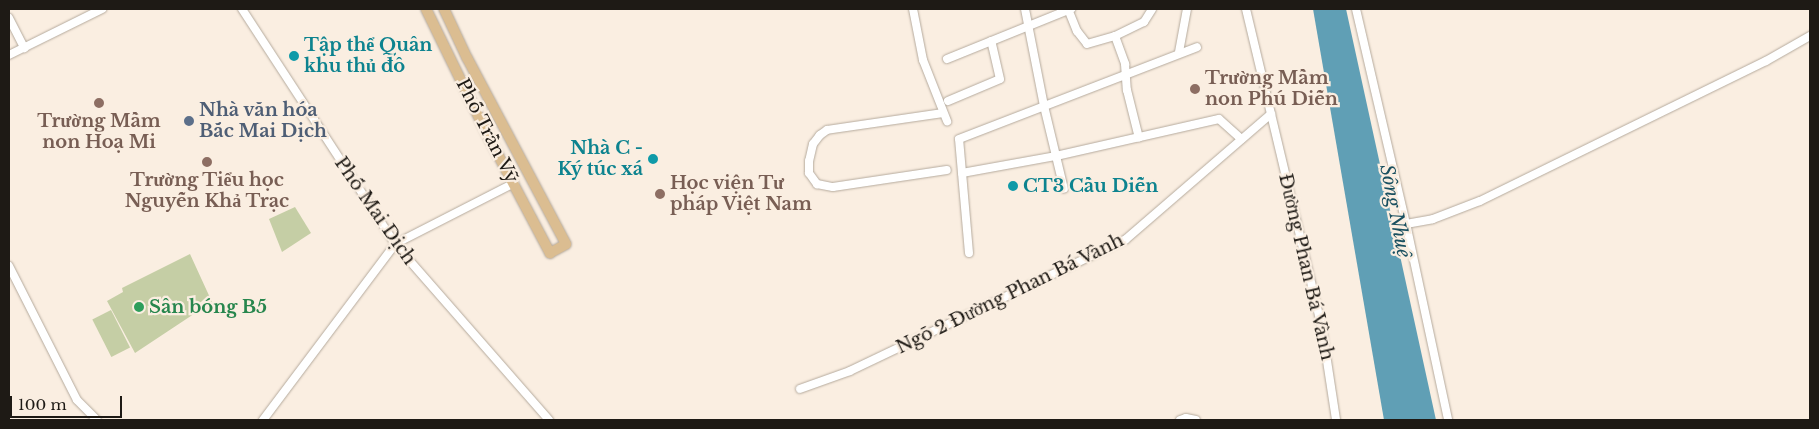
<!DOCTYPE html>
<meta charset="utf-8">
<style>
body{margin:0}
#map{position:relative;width:1819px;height:429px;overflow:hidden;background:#faeee1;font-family:"Libre Baskerville",serif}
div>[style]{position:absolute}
.green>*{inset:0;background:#c5cea5;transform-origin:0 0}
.water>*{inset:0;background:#609fb5}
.roads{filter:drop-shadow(0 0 1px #b5aa9d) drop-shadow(0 0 1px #b5aa9d)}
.minor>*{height:8px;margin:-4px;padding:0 4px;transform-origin:4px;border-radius:4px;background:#fff}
.major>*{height:10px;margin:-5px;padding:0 5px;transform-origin:5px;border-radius:5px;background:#dbbd91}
.dots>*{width:14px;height:14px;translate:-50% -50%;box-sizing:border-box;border:2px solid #faeee1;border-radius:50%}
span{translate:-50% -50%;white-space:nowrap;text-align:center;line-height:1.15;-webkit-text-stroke:4.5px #faeee1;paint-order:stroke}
.culture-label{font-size:18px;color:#0d838f;font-weight:700}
.left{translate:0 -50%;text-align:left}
.right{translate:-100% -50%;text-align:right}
.education-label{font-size:18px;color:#785e54;font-weight:700}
.service-label{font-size:18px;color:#4e5e75;font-weight:700}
.street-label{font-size:18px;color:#1e1a15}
.leisure-label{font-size:18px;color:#27864d;font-weight:700}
.water-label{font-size:19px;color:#1a5060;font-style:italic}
.frame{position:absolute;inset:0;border:10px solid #1e1a15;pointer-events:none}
.scale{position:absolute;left:10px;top:396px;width:112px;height:22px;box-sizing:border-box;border:2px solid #1e1a15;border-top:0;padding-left:6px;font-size:15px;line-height:18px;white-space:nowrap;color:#1e1a15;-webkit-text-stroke:4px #faeee1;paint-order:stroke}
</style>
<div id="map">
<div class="green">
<i style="clip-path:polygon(295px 207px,311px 233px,282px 252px,269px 219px)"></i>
<i style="clip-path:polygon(190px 254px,212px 302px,135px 353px,107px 301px,123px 292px,122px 288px)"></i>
<i style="left:111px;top:310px;width:42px;height:21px;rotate:63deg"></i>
</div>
<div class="water">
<i style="clip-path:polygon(1313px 9px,1346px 9px,1436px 420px,1384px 420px)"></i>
</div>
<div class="roads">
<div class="minor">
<i style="left:242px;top:9px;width:280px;rotate:56.9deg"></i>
<i style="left:395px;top:244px;width:234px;rotate:48.8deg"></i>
<i style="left:913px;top:9px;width:52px;rotate:78.9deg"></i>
<i style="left:923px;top:60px;width:66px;rotate:68.5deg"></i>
<i style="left:1025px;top:9px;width:99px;rotate:78.9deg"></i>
<i style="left:1044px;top:106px;width:85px;rotate:76.5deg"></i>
<i style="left:1068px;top:9px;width:24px;rotate:68deg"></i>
<i style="left:1077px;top:31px;width:16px;rotate:52deg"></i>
<i style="left:1087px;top:44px;width:29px;rotate:-16deg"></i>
<i style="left:1115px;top:36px;width:32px;rotate:-26deg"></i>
<i style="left:1144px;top:22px;width:15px;rotate:-58deg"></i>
<i style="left:1246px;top:9px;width:328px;rotate:76.6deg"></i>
<i style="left:1322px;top:328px;width:93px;rotate:81.3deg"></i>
<i style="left:1356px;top:9px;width:225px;rotate:76.9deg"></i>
<i style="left:1407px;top:228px;width:196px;rotate:77.9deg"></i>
<i style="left:9px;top:18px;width:34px;rotate:63deg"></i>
<i style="left:1115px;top:36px;width:30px;rotate:70deg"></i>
<i style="left:1125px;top:64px;width:26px;rotate:86deg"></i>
<i style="left:1127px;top:90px;width:49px;rotate:76deg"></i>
<i style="left:1179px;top:52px;width:44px;rotate:-79.5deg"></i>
<i style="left:9px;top:55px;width:104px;rotate:-26.3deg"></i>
<i style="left:947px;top:59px;width:134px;rotate:-22deg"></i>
<i style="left:948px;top:101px;width:56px;rotate:-22.9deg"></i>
<i style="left:1000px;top:79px;width:39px;rotate:-103deg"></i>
<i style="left:943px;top:113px;width:117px;rotate:171.7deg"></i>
<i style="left:827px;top:130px;width:9px;rotate:144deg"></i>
<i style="left:820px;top:135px;width:11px;rotate:128deg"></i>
<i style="left:813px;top:144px;width:17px;rotate:103deg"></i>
<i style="left:809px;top:161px;width:12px;rotate:90deg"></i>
<i style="left:809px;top:173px;width:14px;rotate:54deg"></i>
<i style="left:817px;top:184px;width:16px;rotate:11deg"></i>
<i style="left:833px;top:187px;width:115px;rotate:-8.5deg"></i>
<i style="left:962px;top:173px;width:96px;rotate:-10.3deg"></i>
<i style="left:1056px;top:156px;width:167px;rotate:-12.8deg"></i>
<i style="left:1219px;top:119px;width:30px;rotate:42deg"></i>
<i style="left:1406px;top:224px;width:27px;rotate:-10deg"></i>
<i style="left:1433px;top:219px;width:50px;rotate:-21deg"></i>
<i style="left:1480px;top:201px;width:318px;rotate:-26.1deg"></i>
<i style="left:1766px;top:61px;width:51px;rotate:-29.6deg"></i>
<i style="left:969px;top:253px;width:114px;rotate:-95deg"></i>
<i style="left:959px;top:139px;width:255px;rotate:-21.1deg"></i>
<i style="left:9px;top:266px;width:150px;rotate:63.1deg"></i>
<i style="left:77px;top:400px;width:28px;rotate:45deg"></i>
<i style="left:800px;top:389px;width:53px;rotate:-19.8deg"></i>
<i style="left:850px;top:371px;width:305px;rotate:-25.5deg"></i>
<i style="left:1125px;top:240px;width:193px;rotate:-40.8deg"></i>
<i style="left:263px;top:420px;width:220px;rotate:-53.1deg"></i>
<i style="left:395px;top:244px;width:134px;rotate:-27.1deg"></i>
<i style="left:1180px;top:420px;width:6px;rotate:-18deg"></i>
<i style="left:1186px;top:418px;width:10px;rotate:11deg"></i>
</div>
<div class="major">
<i style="left:426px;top:9px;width:139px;rotate:64deg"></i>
<i style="left:487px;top:134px;width:135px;rotate:62.1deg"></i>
<i style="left:550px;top:253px;width:18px;rotate:-29deg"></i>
<i style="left:566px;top:244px;width:211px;rotate:-118deg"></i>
<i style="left:467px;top:58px;width:54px;rotate:-115.1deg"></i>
</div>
</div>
<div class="dots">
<i style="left:294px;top:56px;background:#0f9aa8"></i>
<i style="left:1195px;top:89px;background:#8d6e63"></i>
<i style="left:99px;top:103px;background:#8d6e63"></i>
<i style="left:189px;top:121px;background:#5c6f8a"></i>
<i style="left:653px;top:159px;background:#0f9aa8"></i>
<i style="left:207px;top:162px;background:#8d6e63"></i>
<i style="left:1013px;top:186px;background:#0f9aa8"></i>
<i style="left:660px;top:194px;background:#8d6e63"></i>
<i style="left:139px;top:307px;background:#2e9e5b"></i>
</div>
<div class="culture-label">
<span class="left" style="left:304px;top:56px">Tập thể Quân<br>khu thủ đô</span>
<span class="right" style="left:643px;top:159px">Nhà C -<br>Ký túc xá</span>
<span class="left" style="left:1023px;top:186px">CT3 Cầu Diễn</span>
</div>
<div class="education-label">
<span class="left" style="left:1205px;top:89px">Trường Mầm<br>non Phú Diễn</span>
<span style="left:99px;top:132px">Trường Mầm<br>non Hoạ Mi</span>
<span style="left:207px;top:191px">Trường Tiểu học<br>Nguyễn Khả Trạc</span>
<span class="left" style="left:670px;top:194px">Học viện Tư<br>pháp Việt Nam</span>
</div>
<div class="service-label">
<span class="left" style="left:199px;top:121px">Nhà văn hóa<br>Bắc Mai Dịch</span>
</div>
<div class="street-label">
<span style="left:487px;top:131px;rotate:63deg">Phố Trần Vỹ</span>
<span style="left:375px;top:211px;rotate:55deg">Phố Mai Dịch</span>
<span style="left:1306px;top:267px;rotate:77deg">Đường Phan Bá Vành</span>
<span style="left:1010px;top:294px;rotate:-26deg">Ngõ 2 Đường Phan Bá Vành</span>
</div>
<div class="leisure-label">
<span class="left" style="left:149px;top:307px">Sân bóng B5</span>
</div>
<div class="water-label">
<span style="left:1395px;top:211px;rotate:79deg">Sông Nhuệ</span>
</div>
<div class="frame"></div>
<div class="scale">100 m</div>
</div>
